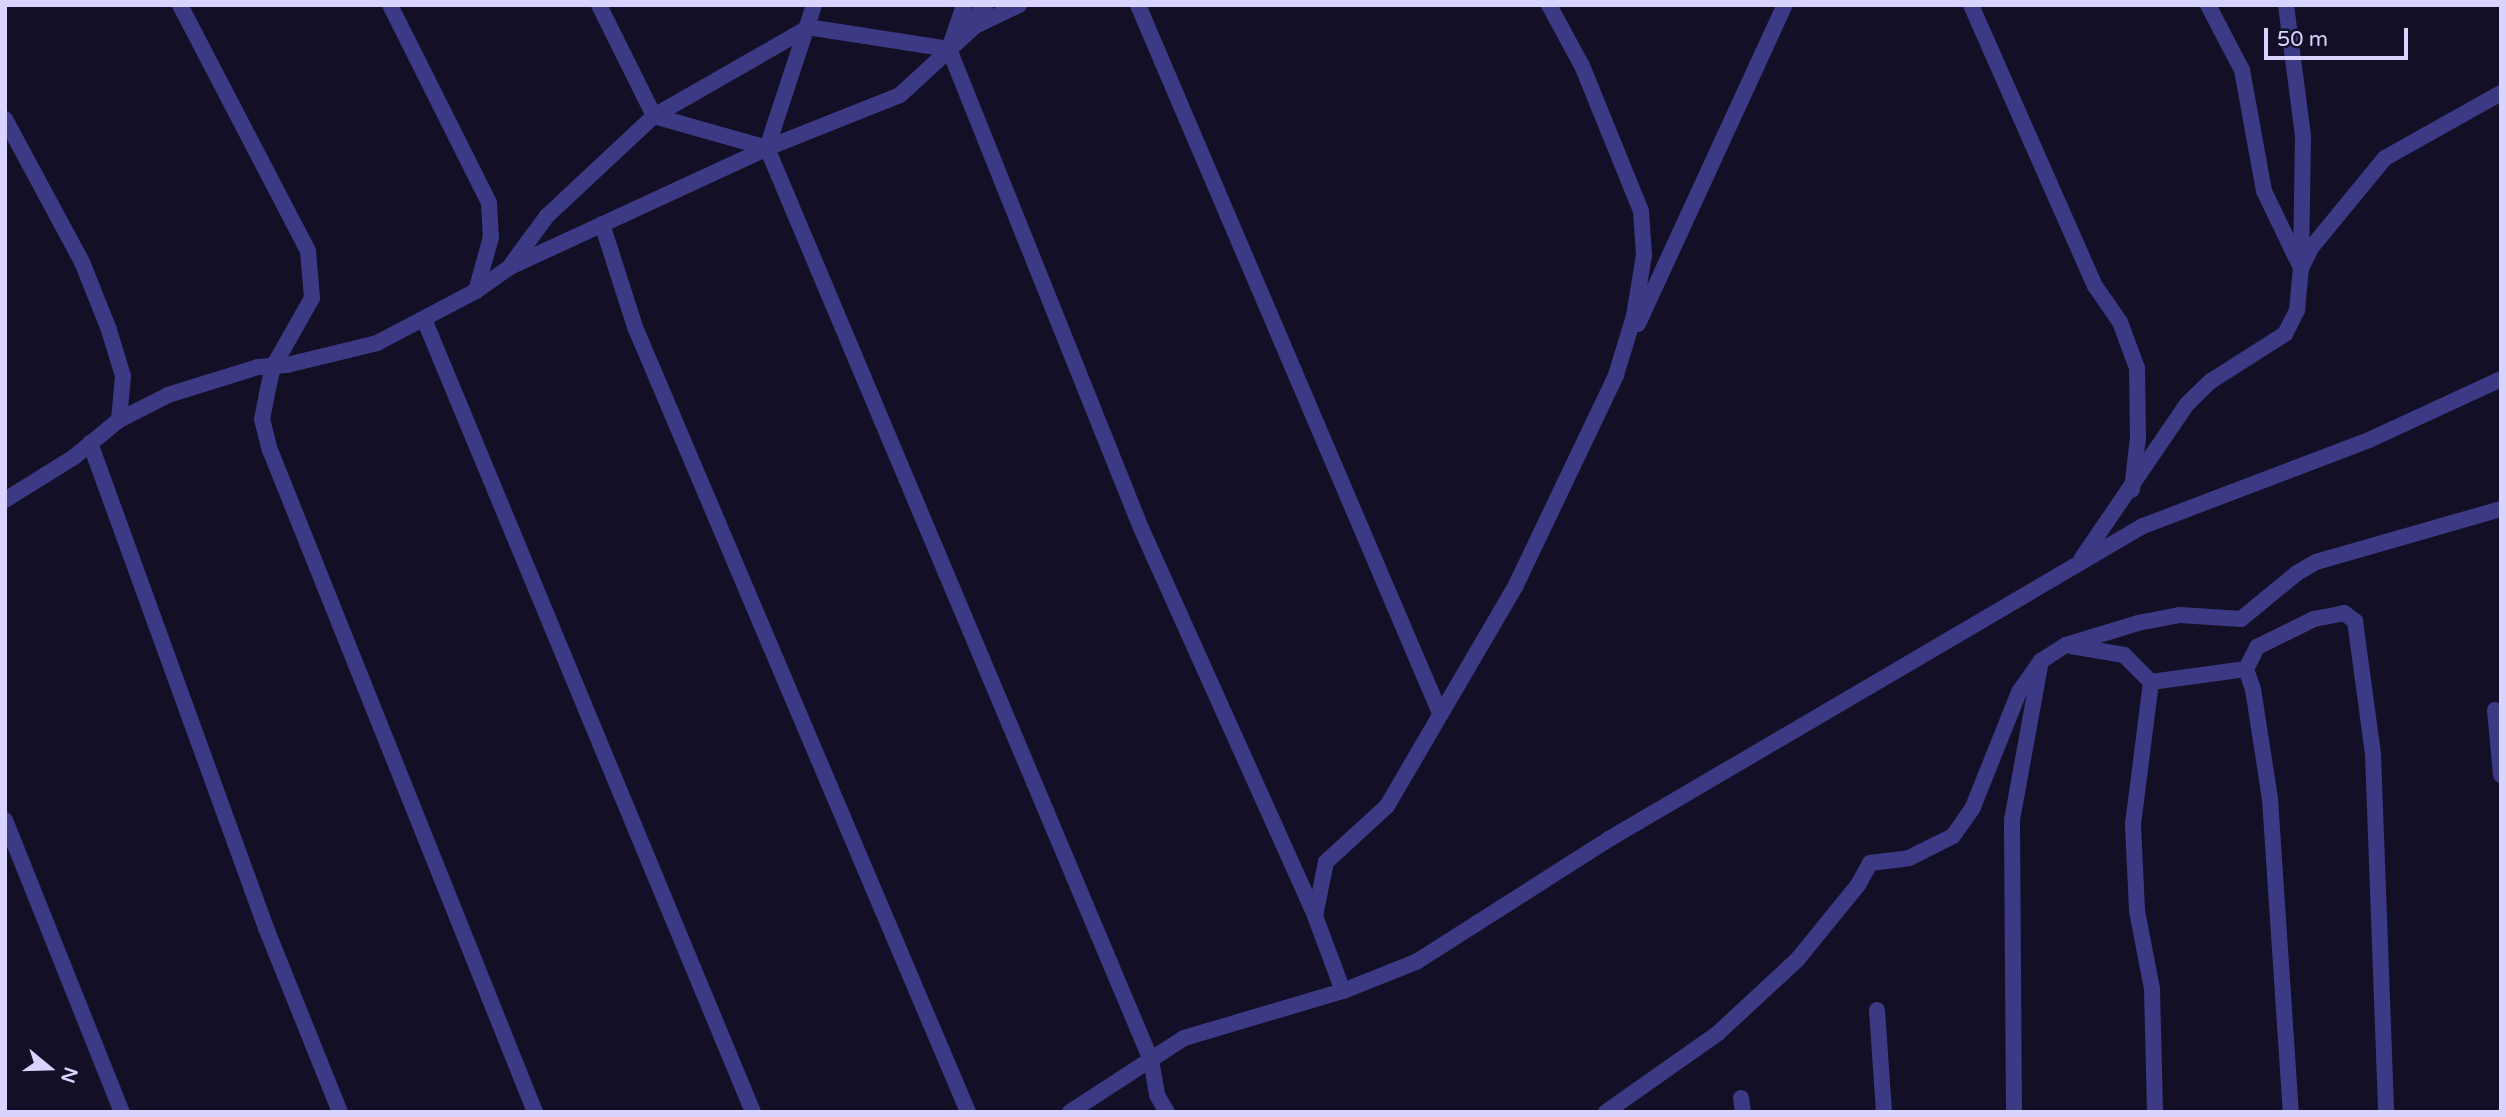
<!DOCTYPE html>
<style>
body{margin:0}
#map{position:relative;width:2506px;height:1117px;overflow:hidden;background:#130f26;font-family:"Varela Round",sans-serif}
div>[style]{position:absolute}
.street>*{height:16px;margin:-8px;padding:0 8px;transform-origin:8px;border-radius:8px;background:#3d3a85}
span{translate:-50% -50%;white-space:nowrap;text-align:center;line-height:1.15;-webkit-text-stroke:6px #130f26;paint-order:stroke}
.frame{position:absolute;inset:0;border:7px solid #d9d4ff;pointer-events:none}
.north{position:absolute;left:14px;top:1033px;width:70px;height:70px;-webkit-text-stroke:5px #130f26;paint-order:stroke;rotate:109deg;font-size:19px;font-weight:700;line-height:28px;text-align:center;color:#d9d4ff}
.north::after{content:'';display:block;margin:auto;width:24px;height:32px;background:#d9d4ff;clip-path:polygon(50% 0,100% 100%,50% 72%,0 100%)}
.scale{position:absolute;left:2264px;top:28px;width:144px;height:32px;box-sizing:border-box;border:4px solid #d9d4ff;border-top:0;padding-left:9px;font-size:21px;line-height:24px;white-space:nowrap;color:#d9d4ff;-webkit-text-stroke:5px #130f26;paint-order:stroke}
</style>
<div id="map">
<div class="street">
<i style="left:180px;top:5px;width:277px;rotate:62.5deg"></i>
<i style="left:308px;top:251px;width:47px;rotate:85.1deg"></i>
<i style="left:312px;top:298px;width:79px;rotate:119.5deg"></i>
<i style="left:273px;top:367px;width:28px;rotate:103deg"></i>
<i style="left:267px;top:394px;width:25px;rotate:101deg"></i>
<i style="left:262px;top:419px;width:32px;rotate:76deg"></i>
<i style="left:270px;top:450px;width:713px;rotate:68.18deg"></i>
<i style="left:390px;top:5px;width:221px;rotate:63.4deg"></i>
<i style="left:489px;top:203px;width:34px;rotate:87deg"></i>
<i style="left:491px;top:237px;width:56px;rotate:105.5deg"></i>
<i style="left:599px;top:5px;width:124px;rotate:63.6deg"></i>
<i style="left:654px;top:116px;width:117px;rotate:15.8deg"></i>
<i style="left:814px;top:5px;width:151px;rotate:108.2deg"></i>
<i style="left:767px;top:148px;width:990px;rotate:67.17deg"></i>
<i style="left:1151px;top:1060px;width:36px;rotate:80deg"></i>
<i style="left:1157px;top:1095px;width:20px;rotate:60deg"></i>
<i style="left:964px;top:5px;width:46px;rotate:108.8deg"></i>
<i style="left:949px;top:49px;width:516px;rotate:68.16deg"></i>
<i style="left:1141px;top:528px;width:425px;rotate:65.8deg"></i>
<i style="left:1315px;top:916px;width:80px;rotate:69.5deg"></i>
<i style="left:1138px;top:5px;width:770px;rotate:66.9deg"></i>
<i style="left:1971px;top:5px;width:307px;rotate:66.2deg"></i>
<i style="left:2095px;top:286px;width:44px;rotate:55.2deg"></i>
<i style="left:2120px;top:322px;width:49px;rotate:69.7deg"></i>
<i style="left:2137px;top:368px;width:69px;rotate:89.2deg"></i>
<i style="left:2138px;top:437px;width:53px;rotate:96.5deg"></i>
<i style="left:2208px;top:5px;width:73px;rotate:62.4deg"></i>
<i style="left:2242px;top:70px;width:123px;rotate:79.7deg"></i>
<i style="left:2264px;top:191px;width:85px;rotate:64.3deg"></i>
<i style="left:2286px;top:5px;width:132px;rotate:82.6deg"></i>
<i style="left:2303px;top:136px;width:129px;rotate:90.9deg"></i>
<i style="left:807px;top:27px;width:144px;rotate:8.8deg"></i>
<i style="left:966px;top:28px;width:30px;rotate:-50deg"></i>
<i style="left:5px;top:119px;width:162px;rotate:61.7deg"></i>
<i style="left:82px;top:262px;width:73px;rotate:68.3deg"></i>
<i style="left:109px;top:330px;width:48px;rotate:73.1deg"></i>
<i style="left:123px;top:376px;width:44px;rotate:95.2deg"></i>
<i style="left:602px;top:224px;width:108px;rotate:72.2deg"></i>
<i style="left:635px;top:327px;width:853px;rotate:67.01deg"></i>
<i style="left:511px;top:265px;width:61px;rotate:-53.7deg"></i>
<i style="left:547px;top:216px;width:146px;rotate:-43.1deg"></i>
<i style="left:654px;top:116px;width:175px;rotate:-29.8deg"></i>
<i style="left:424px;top:319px;width:859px;rotate:67.47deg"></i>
<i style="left:1638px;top:324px;width:351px;rotate:-65.3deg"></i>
<i style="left:90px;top:443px;width:516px;rotate:70.05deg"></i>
<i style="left:266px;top:928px;width:198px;rotate:68.1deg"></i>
<i style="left:5px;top:500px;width:81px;rotate:-31.9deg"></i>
<i style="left:74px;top:457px;width:58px;rotate:-39.4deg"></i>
<i style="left:119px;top:420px;width:55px;rotate:-27deg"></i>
<i style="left:168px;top:395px;width:94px;rotate:-17.3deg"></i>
<i style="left:258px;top:367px;width:29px;rotate:-4deg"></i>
<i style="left:287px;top:365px;width:93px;rotate:-13.7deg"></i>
<i style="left:377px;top:343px;width:112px;rotate:-27.7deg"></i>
<i style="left:476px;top:291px;width:42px;rotate:-35.2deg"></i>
<i style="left:510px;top:267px;width:283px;rotate:-24.8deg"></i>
<i style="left:767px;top:148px;width:143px;rotate:-21.7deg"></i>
<i style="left:900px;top:95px;width:102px;rotate:-42.6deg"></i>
<i style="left:975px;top:26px;width:49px;rotate:-25.5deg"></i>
<i style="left:2082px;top:558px;width:186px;rotate:-55.7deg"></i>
<i style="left:2187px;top:404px;width:33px;rotate:-44deg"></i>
<i style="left:2211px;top:381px;width:88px;rotate:-32.4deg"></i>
<i style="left:2285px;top:334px;width:27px;rotate:-63deg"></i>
<i style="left:2297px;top:310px;width:42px;rotate:-84.6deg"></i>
<i style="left:2301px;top:268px;width:22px;rotate:-63deg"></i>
<i style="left:2311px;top:248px;width:117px;rotate:-50.6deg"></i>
<i style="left:2385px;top:158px;width:133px;rotate:-29.3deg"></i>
<i style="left:2071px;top:646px;width:54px;rotate:9.6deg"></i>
<i style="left:2124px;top:655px;width:38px;rotate:45deg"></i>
<i style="left:2151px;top:682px;width:96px;rotate:-7.8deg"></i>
<i style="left:2246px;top:669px;width:25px;rotate:-63deg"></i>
<i style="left:2257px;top:647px;width:64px;rotate:-26.2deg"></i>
<i style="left:2314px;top:619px;width:31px;rotate:-11deg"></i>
<i style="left:2344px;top:613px;width:14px;rotate:36deg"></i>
<i style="left:2355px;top:621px;width:134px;rotate:82.3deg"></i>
<i style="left:2373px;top:754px;width:358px;rotate:87.9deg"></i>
<i style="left:2246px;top:669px;width:21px;rotate:71deg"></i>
<i style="left:2253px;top:689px;width:111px;rotate:81.2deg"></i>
<i style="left:2270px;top:799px;width:314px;rotate:86.2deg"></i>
<i style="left:2151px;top:682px;width:144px;rotate:97.2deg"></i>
<i style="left:2133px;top:825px;width:86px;rotate:87.3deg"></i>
<i style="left:2137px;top:911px;width:79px;rotate:79.1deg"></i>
<i style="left:2152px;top:989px;width:123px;rotate:88.6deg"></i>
<i style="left:2495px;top:710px;width:65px;rotate:84.7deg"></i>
<i style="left:5px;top:820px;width:315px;rotate:68.2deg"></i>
<i style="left:1315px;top:916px;width:55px;rotate:-78.5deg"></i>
<i style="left:1326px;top:862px;width:83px;rotate:-42.6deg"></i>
<i style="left:1387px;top:806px;width:256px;rotate:-59.7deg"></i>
<i style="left:1516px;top:585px;width:233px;rotate:-64.5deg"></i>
<i style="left:1616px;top:375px;width:62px;rotate:-73deg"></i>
<i style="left:1634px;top:316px;width:62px;rotate:-80.7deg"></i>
<i style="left:1644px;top:255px;width:44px;rotate:-93.9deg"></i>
<i style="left:1641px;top:211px;width:157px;rotate:-112.1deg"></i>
<i style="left:1582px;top:66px;width:69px;rotate:-118.4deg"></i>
<i style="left:1877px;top:1010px;width:102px;rotate:86.1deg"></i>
<i style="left:1741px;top:1098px;width:14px;rotate:82deg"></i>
<i style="left:1070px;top:1112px;width:136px;rotate:-33deg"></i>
<i style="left:1184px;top:1038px;width:166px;rotate:-16.5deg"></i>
<i style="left:1343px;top:991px;width:79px;rotate:-21.7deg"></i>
<i style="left:1416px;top:962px;width:229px;rotate:-32.5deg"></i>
<i style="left:1609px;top:839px;width:619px;rotate:-30.38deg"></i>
<i style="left:2143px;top:526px;width:242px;rotate:-20.8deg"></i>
<i style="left:2369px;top:440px;width:145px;rotate:-24.8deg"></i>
<i style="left:1606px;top:1112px;width:136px;rotate:-35.1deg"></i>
<i style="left:1717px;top:1034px;width:109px;rotate:-42.8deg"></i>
<i style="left:1797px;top:960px;width:97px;rotate:-50.9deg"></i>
<i style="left:1858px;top:885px;width:25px;rotate:-61deg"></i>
<i style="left:1870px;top:863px;width:39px;rotate:-7deg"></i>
<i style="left:1909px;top:858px;width:49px;rotate:-26.6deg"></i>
<i style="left:1953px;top:836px;width:35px;rotate:-55deg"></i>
<i style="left:1973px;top:807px;width:124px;rotate:-68.2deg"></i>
<i style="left:2019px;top:692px;width:38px;rotate:-55deg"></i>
<i style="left:2041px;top:661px;width:30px;rotate:-33deg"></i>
<i style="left:2066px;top:645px;width:75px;rotate:-17deg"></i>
<i style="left:2138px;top:623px;width:43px;rotate:-10.8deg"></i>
<i style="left:2180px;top:615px;width:61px;rotate:3.8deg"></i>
<i style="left:2241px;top:619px;width:72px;rotate:-39.4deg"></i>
<i style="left:2297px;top:573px;width:22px;rotate:-30deg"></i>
<i style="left:2316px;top:562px;width:192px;rotate:-16deg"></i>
<i style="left:2014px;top:1112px;width:292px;rotate:-90.4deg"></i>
<i style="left:2012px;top:820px;width:162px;rotate:-79.7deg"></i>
</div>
<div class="frame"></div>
<div class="north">N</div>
<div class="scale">50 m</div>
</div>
